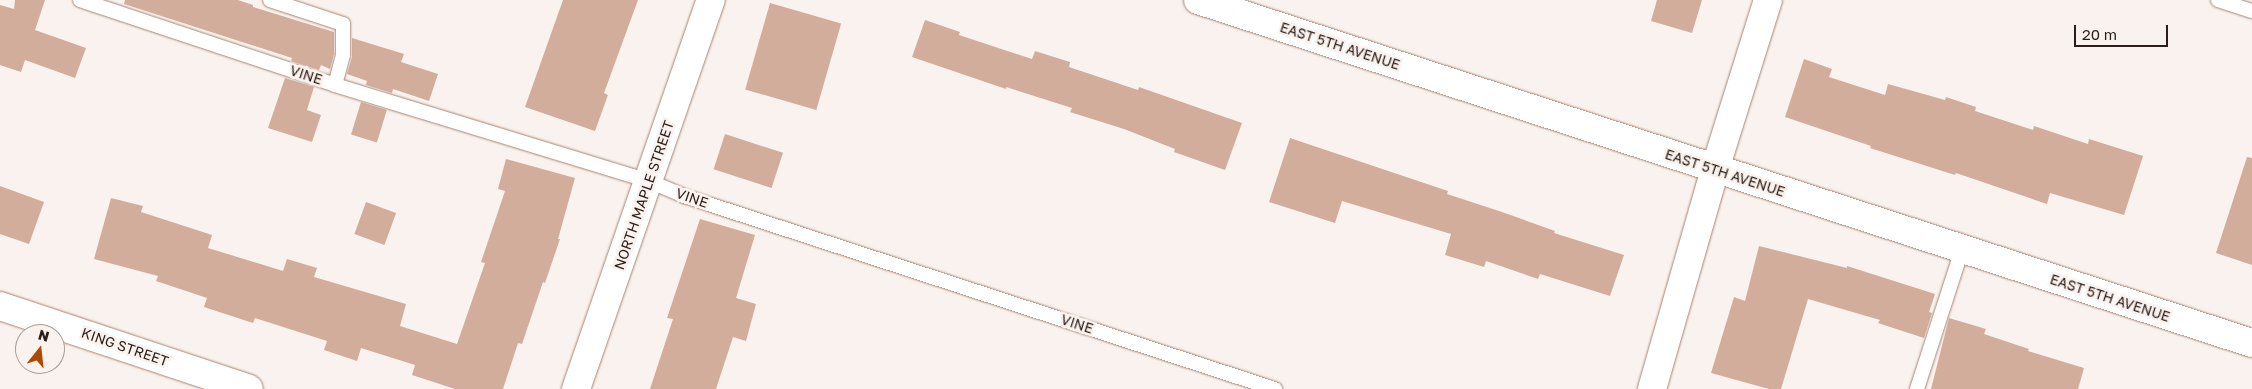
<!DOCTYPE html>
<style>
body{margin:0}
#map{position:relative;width:2252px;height:389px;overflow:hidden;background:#faf2ee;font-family:"Golos Text",sans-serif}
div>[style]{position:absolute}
.building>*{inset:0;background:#d2ad9c;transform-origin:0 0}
.roads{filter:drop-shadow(0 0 1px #a68473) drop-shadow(0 0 1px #a68473)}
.lane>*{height:14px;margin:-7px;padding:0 7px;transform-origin:7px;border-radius:7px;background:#fff}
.street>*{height:28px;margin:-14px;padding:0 14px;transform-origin:14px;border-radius:14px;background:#fff}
.secondary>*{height:28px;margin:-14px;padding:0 14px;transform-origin:14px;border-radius:14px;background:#fff}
span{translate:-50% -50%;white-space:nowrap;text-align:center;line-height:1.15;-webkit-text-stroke:5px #faf2ee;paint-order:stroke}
.street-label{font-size:14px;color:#2b1d17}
.north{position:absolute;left:15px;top:324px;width:50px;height:50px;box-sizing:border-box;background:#faf2ee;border:1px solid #a79d98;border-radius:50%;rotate:16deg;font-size:14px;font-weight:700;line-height:20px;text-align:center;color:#2b1d17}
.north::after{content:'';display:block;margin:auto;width:18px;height:22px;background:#aa4a04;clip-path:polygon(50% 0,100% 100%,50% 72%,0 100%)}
.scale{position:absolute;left:2074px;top:25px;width:94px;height:22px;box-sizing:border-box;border:2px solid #2b1d17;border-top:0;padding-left:6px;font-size:15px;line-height:18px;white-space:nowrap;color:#2b1d17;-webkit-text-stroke:4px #faf2ee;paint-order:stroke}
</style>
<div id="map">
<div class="building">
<i style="clip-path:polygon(15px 0,45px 0,35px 30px,86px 48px,75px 78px,25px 60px,21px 72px,0 65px,0 5px,14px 9px)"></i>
<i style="clip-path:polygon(125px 0,238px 0,253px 5px,253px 7px,334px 32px,334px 54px,330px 69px,321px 65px,319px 70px,291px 61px,292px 58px,124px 4px)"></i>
<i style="clip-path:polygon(563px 0,638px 0,604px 93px,608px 95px,595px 131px,525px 107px)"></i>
<i style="clip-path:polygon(1657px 0,1702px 0,1692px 33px,1651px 21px)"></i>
<i style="left:770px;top:3px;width:74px;height:90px;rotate:16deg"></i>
<i style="clip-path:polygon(925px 20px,960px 32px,959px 35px,1032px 59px,1035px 51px,1070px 62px,1069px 67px,1138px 90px,1139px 87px,1242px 123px,1225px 170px,1174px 152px,1175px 149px,1124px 129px,1070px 112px,1072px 108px,1006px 87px,1006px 89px,912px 57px)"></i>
<i style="clip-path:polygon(352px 38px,404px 54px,401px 62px,438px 74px,429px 101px,393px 89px,392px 93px,366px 85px,367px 81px,347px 74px,352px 57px)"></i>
<i style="clip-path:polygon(1804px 59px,1832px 69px,1829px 77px,1885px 95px,1888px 84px,1945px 100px,1946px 97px,1976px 107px,1975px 111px,2033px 130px,2034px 126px,2088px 144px,2089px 139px,2143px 156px,2124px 215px,2050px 193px,2047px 204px,1956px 173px,1955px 175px,1870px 148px,1871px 146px,1785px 117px)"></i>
<i style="clip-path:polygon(285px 78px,314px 87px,307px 110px,321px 115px,312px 142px,268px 128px)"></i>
<i style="left:361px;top:102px;width:27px;height:34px;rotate:17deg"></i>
<i style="left:725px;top:134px;width:61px;height:37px;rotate:18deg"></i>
<i style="clip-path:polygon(1290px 138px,1448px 191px,1447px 194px,1502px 212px,1555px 231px,1554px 233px,1624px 255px,1610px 296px,1540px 274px,1538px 279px,1486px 261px,1484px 267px,1445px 255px,1451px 234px,1342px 201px,1335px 223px,1269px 202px)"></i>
<i style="clip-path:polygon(2247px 157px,2252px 158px,2252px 265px,2216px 253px)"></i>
<i style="clip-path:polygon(506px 159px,575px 178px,558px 239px,560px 239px,545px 283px,543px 282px,522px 344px,518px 343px,503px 389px,455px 389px,412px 375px,415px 365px,361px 348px,357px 361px,324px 350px,327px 341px,255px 318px,253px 323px,204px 307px,207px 298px,156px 281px,158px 276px,94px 259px,111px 198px,143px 206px,141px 212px,212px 235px,208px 248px,283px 271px,287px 259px,317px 268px,314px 277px,406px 304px,400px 326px,457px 344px,485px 263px,481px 262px,505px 191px,498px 189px)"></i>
<i style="clip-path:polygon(0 186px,44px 202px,29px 244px,0 234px)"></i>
<i style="left:366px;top:202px;width:32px;height:34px;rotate:20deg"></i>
<i style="clip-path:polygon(700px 219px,755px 235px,736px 298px,756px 304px,746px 341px,733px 337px,716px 389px,650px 389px,673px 319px,667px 318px)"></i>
<i style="clip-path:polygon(1759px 246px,1847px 268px,1847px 266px,1935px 294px,1929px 312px,1932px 313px,1924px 338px,1878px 323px,1880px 320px,1808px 299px,1781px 389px,1769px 389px,1711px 373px,1734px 297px,1745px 301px)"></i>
<i style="clip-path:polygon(1949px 318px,1986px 329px,1984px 334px,2029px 349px,2028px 351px,2084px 368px,2078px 389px,1931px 389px)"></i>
</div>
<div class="roads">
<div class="lane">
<i style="left:80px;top:0;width:269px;rotate:18.4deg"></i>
<i style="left:335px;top:85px;width:328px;rotate:17deg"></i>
<i style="left:649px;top:181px;width:38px;rotate:23deg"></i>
<i style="left:684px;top:196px;width:622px;rotate:18.09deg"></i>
<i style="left:270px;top:0;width:77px;rotate:18.2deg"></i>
<i style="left:343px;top:24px;width:31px;rotate:90deg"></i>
<i style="left:343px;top:55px;width:31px;rotate:105deg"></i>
<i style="left:2218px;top:0;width:36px;rotate:18deg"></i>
<i style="left:1917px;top:389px;width:146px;rotate:-72.1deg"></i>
</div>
<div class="street">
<i style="left:1198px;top:0;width:1108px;rotate:18.03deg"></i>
<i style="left:0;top:306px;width:262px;rotate:18.4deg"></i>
<i style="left:1652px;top:389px;width:229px;rotate:-74deg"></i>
<i style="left:1715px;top:169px;width:177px;rotate:-72.6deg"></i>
</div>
<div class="secondary">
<i style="left:576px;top:389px;width:412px;rotate:-70.9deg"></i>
</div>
</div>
<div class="street-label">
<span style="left:1340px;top:46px;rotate:18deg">EAST 5TH AVENUE</span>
<span style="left:306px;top:75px;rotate:18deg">VINE</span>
<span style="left:1725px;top:173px;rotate:18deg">EAST 5TH AVENUE</span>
<span style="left:644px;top:195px;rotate:-71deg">NORTH MAPLE STREET</span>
<span style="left:692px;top:198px;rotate:19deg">VINE</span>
<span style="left:2110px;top:298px;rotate:18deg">EAST 5TH AVENUE</span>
<span style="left:1077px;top:324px;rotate:18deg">VINE</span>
<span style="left:125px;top:347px;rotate:19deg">KING STREET</span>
</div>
<div class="north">N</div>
<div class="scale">20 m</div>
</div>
